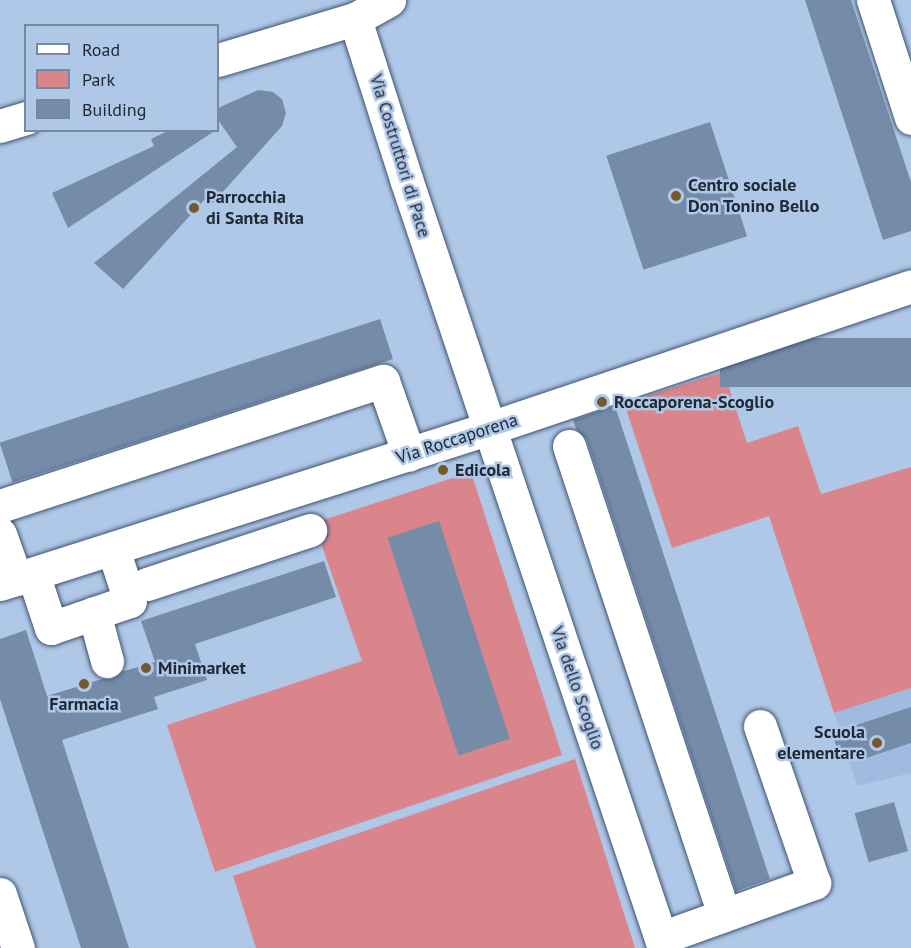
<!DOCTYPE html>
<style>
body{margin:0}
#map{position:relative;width:911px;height:948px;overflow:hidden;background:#b0c8e8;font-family:"PT Sans",sans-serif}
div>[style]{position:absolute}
.built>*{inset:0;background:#9fbbdf}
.green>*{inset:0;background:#d9858b}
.building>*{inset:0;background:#758ca9;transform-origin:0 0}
.roads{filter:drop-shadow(0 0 2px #3f546f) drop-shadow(0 0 2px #3f546f)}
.minor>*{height:33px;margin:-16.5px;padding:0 16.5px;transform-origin:16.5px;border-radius:16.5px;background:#fff}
.dots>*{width:16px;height:16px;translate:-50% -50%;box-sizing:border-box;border:3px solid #b0c8e8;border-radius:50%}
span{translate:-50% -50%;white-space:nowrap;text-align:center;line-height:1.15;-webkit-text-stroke:5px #b0c8e8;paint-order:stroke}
.street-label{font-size:18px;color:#202a36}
.poi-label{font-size:18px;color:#202a36;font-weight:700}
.left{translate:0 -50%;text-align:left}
.right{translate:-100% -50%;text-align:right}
.legend{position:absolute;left:24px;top:24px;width:195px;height:108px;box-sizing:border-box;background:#b0c8e8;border:2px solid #7689a1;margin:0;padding:8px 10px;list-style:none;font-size:18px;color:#202a36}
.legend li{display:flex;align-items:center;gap:12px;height:30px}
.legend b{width:30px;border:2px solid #7689a1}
</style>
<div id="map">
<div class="built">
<i style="clip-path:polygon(911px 688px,911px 773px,857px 786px,834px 713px)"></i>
</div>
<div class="green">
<i style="clip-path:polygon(724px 372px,747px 443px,798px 426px,821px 494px,911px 467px,911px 688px,834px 713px,769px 516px,672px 548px,624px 403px)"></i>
<i style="clip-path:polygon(471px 472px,562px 755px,215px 872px,167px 725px,362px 661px,314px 523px)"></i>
<i style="clip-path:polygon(575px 759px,635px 948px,256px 948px,233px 876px)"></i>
</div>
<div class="building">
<i style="clip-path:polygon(805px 0,851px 0,911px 182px,911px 231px,883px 240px)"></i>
<i style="clip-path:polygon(258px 90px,273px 92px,282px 99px,286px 113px,282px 126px,213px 203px,207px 197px,123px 289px,94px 263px,237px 147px,218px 120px,218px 108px)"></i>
<i style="left:710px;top:122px;width:120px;height:109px;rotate:72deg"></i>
<i style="clip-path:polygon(170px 130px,216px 130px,68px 228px,52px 193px,154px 146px,151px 139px)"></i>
<i style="left:380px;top:319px;width:42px;height:400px;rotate:72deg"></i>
<i style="left:911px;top:338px;width:49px;height:191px;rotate:90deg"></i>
<i style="clip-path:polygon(615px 406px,770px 879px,736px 891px,587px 440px,576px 429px,573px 420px)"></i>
<i style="left:439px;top:521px;width:229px;height:54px;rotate:72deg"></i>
<i style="clip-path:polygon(324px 561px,336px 597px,195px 644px,207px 680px,154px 697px,158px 709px,62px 740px,129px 948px,81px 948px,0 699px,0 639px,26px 630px,47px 696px,102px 679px,112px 679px,121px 672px,155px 662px,141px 621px)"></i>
<i style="clip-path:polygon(911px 707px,911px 743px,866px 758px,864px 753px,841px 761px,832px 733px)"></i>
<i style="left:894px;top:802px;width:51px;height:41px;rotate:74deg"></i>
</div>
<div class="roads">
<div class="minor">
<i style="left:873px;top:0;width:124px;rotate:72.1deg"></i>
<i style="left:355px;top:19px;width:39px;rotate:-29deg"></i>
<i style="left:218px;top:60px;width:143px;rotate:-16.7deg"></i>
<i style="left:355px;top:19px;width:168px;rotate:72.3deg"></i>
<i style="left:406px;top:179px;width:811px;rotate:71.45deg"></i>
<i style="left:0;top:126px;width:27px;rotate:-17deg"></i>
<i style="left:569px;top:446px;width:494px;rotate:71.7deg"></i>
<i style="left:0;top:506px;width:403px;rotate:-18.1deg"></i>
<i style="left:383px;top:381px;width:78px;rotate:70.6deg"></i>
<i style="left:0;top:534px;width:48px;rotate:70.4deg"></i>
<i style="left:33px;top:574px;width:57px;rotate:71.6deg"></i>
<i style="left:51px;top:628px;width:83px;rotate:-18.9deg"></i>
<i style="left:130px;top:601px;width:55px;rotate:-108.1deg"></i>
<i style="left:0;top:584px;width:514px;rotate:-17.66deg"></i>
<i style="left:490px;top:428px;width:444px;rotate:-18.6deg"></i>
<i style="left:147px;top:584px;width:172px;rotate:-18.3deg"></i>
<i style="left:94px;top:613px;width:50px;rotate:74.8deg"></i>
<i style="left:0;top:894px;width:57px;rotate:71.6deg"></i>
<i style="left:661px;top:938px;width:163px;rotate:-19.8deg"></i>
<i style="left:814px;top:883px;width:166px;rotate:-109deg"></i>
</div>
</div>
<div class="dots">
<i style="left:676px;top:196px;background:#75582c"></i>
<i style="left:194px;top:208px;background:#75582c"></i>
<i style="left:602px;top:402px;background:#75582c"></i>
<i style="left:443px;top:470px;background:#75582c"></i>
<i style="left:146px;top:668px;background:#75582c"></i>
<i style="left:84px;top:684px;background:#75582c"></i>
<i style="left:877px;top:743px;background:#75582c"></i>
</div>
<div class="street-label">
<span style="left:400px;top:156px;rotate:73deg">Via Costruttori di Pace</span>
<span style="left:457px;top:439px;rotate:-18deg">Via Roccaporena</span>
<span style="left:577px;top:688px;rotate:71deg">Via dello Scoglio</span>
</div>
<div class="poi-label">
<span class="left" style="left:688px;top:196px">Centro sociale<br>Don Tonino Bello</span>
<span class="left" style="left:206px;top:208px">Parrocchia<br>di Santa Rita</span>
<span class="left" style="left:614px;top:402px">Roccaporena-Scoglio</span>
<span class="left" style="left:455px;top:470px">Edicola</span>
<span class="left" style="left:158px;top:668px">Minimarket</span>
<span style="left:84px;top:704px">Farmacia</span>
<span class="right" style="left:865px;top:743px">Scuola<br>elementare</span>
</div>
<ul class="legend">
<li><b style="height:8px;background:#fff"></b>Road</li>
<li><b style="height:16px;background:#d9858b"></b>Park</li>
<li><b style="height:16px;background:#758ca9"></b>Building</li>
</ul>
</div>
